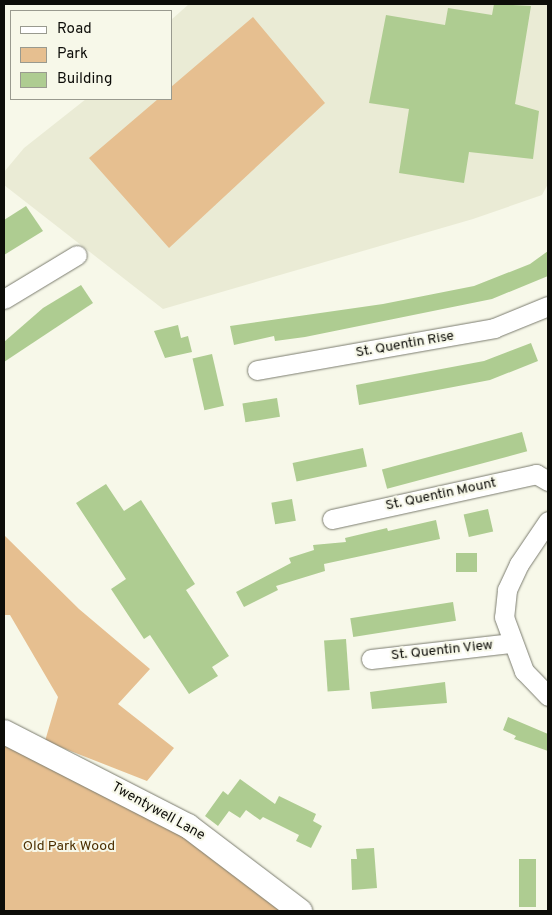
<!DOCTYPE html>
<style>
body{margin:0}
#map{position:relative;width:552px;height:915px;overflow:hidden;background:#f7f8e9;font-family:Overpass,sans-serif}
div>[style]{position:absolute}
.built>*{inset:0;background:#eaebd5}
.green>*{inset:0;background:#e6bf90}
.building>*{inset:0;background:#aecc91;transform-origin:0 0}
.roads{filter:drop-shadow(0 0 1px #7b7c6f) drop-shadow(0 0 1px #7b7c6f)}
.minor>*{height:19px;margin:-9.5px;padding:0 9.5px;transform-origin:9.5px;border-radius:9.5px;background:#fff}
.tertiary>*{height:24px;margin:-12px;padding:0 12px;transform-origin:12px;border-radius:12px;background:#fff}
span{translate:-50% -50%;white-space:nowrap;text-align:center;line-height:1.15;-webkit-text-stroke:4px #f7f8e9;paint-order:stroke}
.street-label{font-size:14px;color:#0d0d09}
.park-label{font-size:14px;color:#4b2e01}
.frame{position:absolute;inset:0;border:5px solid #0d0d09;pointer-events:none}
.legend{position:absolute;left:10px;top:10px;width:162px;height:90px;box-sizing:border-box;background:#f7f8e9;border:1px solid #999a8f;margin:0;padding:6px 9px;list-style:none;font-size:15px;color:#0d0d09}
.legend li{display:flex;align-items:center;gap:10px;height:25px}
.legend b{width:25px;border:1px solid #999a8f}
</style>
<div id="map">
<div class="built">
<i style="clip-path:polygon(189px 4px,548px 4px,548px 184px,542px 195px,473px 219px,163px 309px,4px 185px,4px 172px,24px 148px,86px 99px,171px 99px,171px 20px)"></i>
</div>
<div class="green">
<i style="clip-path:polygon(253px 17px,325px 103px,169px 248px,89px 158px,158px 99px,171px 99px,171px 87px)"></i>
<i style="clip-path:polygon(4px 535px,79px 609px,150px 669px,118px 704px,174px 748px,147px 781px,45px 741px,58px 697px,10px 615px,4px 615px)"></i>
<i style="clip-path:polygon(4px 744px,204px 847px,285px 911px,4px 911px)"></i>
</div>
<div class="building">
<i style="clip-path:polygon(494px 4px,531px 6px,515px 104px,539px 111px,533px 159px,469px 152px,464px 183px,399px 173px,409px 109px,369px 103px,386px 15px,445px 25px,448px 8px,492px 15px)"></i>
<i style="clip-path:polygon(26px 206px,43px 231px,4px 255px,4px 220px)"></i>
<i style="clip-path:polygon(548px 251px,548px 276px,492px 299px,305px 337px,275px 341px,274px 336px,234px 345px,230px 326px,383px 304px,474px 286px,530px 264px)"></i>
<i style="clip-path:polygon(81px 285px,93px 303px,4px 362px,4px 342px,43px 308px)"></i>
<i style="clip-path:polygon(178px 325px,181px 338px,188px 336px,192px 352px,165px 358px,154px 331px)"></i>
<i style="clip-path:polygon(531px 343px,538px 361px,490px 380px,359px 405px,356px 385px,484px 361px)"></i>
<i style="left:212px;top:354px;width:53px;height:20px;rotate:77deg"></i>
<i style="left:277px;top:398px;width:19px;height:35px;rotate:81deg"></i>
<i style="left:522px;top:432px;width:20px;height:145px;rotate:75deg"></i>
<i style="left:363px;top:448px;width:19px;height:72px;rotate:78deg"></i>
<i style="clip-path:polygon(106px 484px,124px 511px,141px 500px,195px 584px,186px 590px,229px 656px,212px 667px,218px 676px,189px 694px,150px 635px,144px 639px,111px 589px,126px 579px,76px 503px)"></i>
<i style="left:292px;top:499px;width:22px;height:21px;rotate:80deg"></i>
<i style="left:488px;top:509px;width:23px;height:25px;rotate:77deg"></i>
<i style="clip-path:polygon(436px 520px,440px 539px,324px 564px,325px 571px,276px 586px,278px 590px,244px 607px,236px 592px,291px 563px,289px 558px,314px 550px,313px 545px,346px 542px,345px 538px,387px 528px,388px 531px)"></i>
<i style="left:477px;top:553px;width:19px;height:21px;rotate:90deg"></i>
<i style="left:453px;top:602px;width:19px;height:104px;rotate:81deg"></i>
<i style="left:346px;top:639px;width:51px;height:22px;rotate:86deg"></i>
<i style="clip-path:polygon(445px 682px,447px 703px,372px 709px,370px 692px)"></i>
<i style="clip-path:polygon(508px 717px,548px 734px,548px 751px,514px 739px,516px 736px,503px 730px)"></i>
<i style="clip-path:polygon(240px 779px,275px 804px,279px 796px,316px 814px,313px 821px,322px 826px,311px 848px,296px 841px,299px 835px,263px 817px,260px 820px,246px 810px,240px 818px,229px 811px,218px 826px,205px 816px,223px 791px,228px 795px)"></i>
<i style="clip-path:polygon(374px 848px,377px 888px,352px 890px,351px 859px,357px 859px,356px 849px)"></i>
<i style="left:519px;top:859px;width:17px;height:48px"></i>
</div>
<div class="roads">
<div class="minor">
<i style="left:4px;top:299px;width:85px;rotate:-31.1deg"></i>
<i style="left:257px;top:370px;width:241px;rotate:-10deg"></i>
<i style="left:494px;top:328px;width:58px;rotate:-22.2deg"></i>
<i style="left:332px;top:519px;width:209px;rotate:-12.4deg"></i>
<i style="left:536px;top:474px;width:14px;rotate:30deg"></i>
<i style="left:548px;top:521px;width:52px;rotate:124deg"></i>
<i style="left:519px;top:564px;width:29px;rotate:115deg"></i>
<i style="left:507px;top:590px;width:27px;rotate:96deg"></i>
<i style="left:504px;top:617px;width:58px;rotate:69.7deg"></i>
<i style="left:524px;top:671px;width:35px;rotate:46deg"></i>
<i style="left:371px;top:659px;width:142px;rotate:-6.5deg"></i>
</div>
<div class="tertiary">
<i style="left:4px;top:732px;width:207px;rotate:27.1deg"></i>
<i style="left:188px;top:826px;width:141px;rotate:37.2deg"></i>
</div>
</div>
<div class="street-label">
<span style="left:405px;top:345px;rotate:-10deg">St. Quentin Rise</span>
<span style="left:441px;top:495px;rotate:-12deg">St. Quentin Mount</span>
<span style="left:442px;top:651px;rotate:-6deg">St. Quentin View</span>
<span style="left:158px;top:812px;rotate:29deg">Twentywell Lane</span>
</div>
<div class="park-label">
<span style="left:69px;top:847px">Old Park Wood</span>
</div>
<div class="frame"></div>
<ul class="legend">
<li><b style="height:6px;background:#fff"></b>Road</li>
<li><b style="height:14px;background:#e6bf90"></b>Park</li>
<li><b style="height:14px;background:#aecc91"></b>Building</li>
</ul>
</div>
